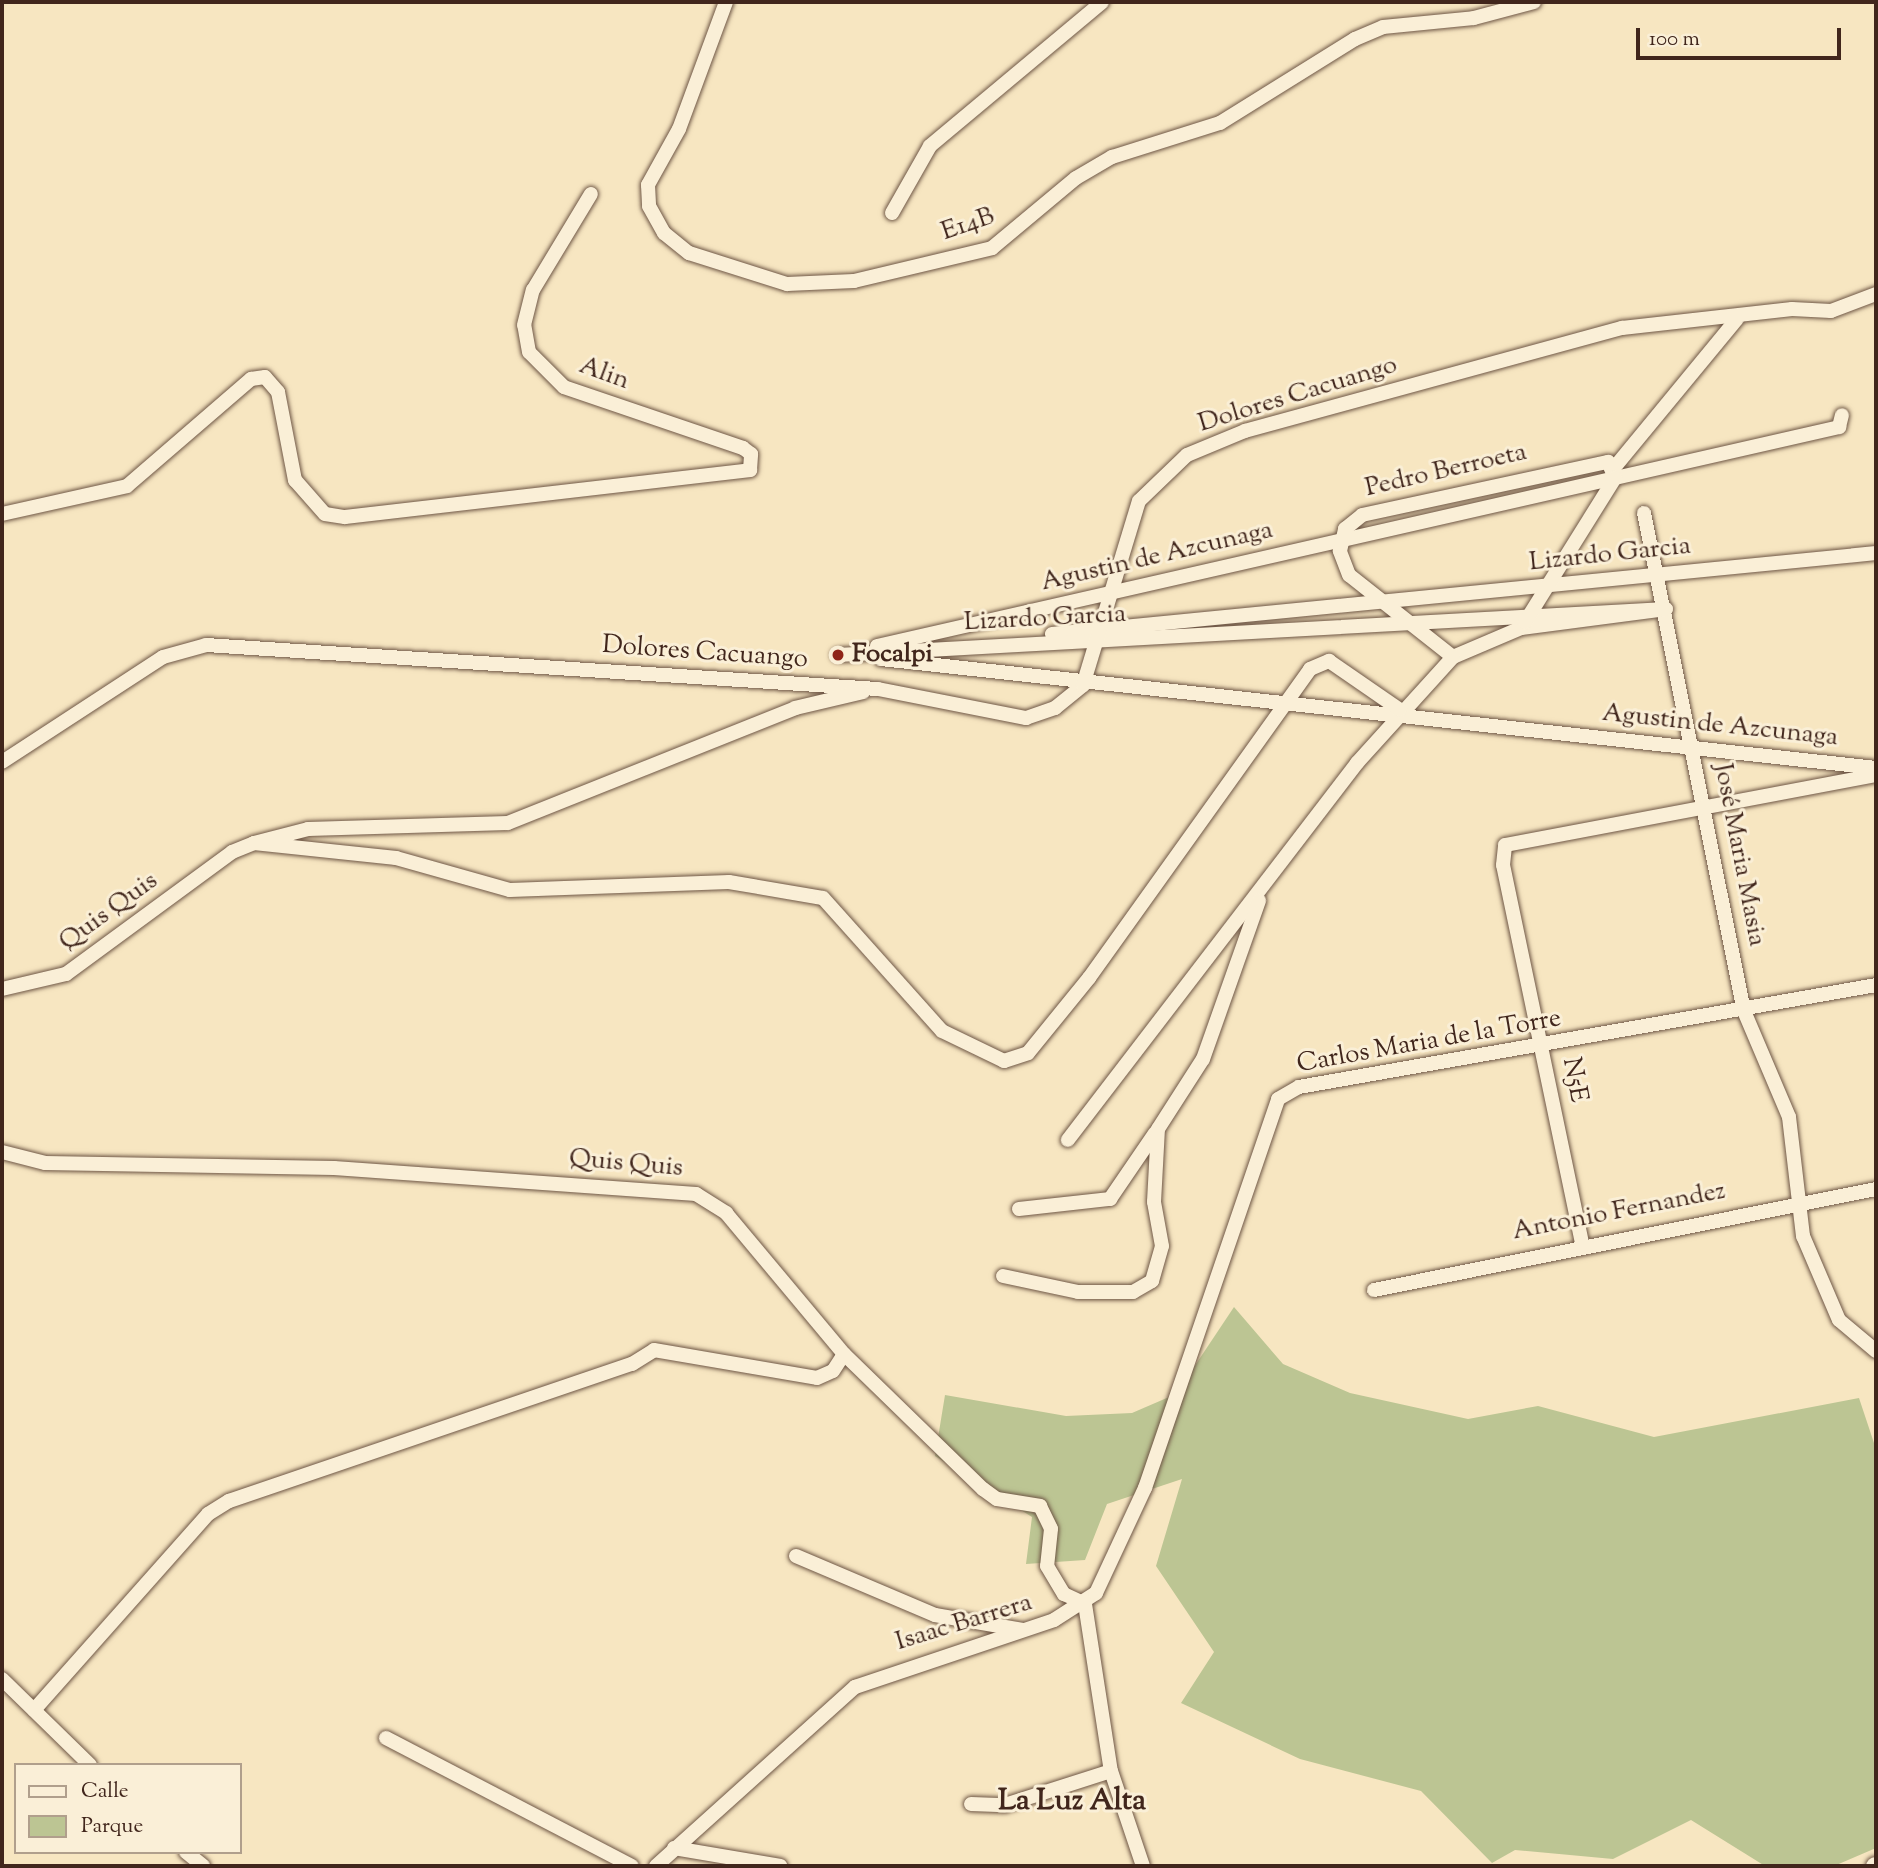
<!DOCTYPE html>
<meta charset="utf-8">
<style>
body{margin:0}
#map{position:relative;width:1878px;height:1868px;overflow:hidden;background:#f7e6c1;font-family:"Sorts Mill Goudy",serif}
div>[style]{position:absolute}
.green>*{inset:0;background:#bcc593}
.roads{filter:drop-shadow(0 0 2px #6e5645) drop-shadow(0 0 2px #6e5645)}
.minor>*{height:14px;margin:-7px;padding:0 7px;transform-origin:7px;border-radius:7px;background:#faefd7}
.secondary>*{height:19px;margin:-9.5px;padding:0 9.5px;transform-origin:9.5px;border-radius:9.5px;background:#faefd7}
.dots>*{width:19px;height:19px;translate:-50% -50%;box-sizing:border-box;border:4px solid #faefd7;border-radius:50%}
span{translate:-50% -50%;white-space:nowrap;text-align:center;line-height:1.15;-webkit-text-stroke:6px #faefd7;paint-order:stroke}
.street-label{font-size:26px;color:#41261c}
.poi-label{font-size:26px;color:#41261c;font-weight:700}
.left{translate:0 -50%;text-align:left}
.quarter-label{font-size:30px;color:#41261c;font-weight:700}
.frame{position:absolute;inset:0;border:4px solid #41261c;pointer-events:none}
.legend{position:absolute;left:14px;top:1763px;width:228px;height:91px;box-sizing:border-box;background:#faefd7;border:2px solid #b09f8c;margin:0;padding:9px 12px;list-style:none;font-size:21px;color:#41261c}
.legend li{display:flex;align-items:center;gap:14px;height:35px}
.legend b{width:35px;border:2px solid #b09f8c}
.scale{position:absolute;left:1636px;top:28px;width:205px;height:32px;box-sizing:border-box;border:4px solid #41261c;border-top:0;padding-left:9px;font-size:21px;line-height:24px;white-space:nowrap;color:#41261c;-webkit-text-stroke:5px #faefd7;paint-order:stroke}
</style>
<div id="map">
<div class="green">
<i style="clip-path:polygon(1234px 1307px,1283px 1364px,1350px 1393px,1468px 1419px,1538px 1406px,1654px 1437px,1859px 1398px,1876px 1449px,1876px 1848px,1834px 1866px,1765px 1866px,1691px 1820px,1613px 1859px,1515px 1850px,1492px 1863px,1421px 1791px,1300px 1759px,1181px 1703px,1214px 1652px,1156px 1566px,1182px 1479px,1107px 1504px,1085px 1560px,1026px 1564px,1032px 1517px,935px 1456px,945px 1395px,1066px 1416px,1132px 1413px,1176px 1394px)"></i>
</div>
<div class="roads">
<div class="minor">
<i style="left:726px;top:2px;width:135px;rotate:110.3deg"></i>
<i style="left:679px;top:129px;width:64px;rotate:119deg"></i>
<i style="left:648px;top:185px;width:21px;rotate:87deg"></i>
<i style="left:649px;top:206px;width:31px;rotate:61deg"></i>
<i style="left:664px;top:233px;width:32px;rotate:39deg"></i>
<i style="left:689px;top:253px;width:103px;rotate:17.6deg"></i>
<i style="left:787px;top:284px;width:67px;rotate:-2.6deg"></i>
<i style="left:854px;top:281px;width:142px;rotate:-13.4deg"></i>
<i style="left:992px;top:248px;width:109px;rotate:-39.8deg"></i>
<i style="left:1076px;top:178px;width:42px;rotate:-30.3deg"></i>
<i style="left:1112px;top:157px;width:113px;rotate:-17.5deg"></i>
<i style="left:1220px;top:123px;width:159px;rotate:-31.9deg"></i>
<i style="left:1355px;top:39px;width:30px;rotate:-23deg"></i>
<i style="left:1383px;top:27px;width:91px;rotate:-5.6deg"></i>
<i style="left:1474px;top:18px;width:62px;rotate:-14.9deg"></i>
<i style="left:892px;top:213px;width:77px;rotate:-60.4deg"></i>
<i style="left:930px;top:146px;width:224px;rotate:-39.9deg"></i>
<i style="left:1614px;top:468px;width:193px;rotate:-50.5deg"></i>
<i style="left:1644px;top:513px;width:508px;rotate:78.65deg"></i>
<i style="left:1744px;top:1011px;width:115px;rotate:67deg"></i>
<i style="left:1789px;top:1117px;width:120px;rotate:83.3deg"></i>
<i style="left:1803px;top:1236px;width:91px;rotate:66.8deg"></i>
<i style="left:1839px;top:1320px;width:48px;rotate:40deg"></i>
<i style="left:2px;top:514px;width:128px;rotate:-12.6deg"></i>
<i style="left:127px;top:486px;width:164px;rotate:-40.8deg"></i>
<i style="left:251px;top:379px;width:14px;rotate:-8deg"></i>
<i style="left:265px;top:377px;width:20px;rotate:49deg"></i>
<i style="left:278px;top:392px;width:90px;rotate:79.1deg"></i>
<i style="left:295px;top:480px;width:45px;rotate:48.6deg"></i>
<i style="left:325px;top:514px;width:20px;rotate:9deg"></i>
<i style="left:345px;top:517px;width:408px;rotate:-6.6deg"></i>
<i style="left:750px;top:470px;width:16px;rotate:-86deg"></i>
<i style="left:751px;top:454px;width:10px;rotate:-143deg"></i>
<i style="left:743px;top:448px;width:189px;rotate:-161.2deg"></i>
<i style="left:564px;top:387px;width:49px;rotate:-135deg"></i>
<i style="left:529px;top:352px;width:27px;rotate:-100deg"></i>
<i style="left:524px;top:325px;width:36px;rotate:-76deg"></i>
<i style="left:533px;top:290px;width:112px;rotate:-58.9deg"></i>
<i style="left:1052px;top:634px;width:828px;rotate:-5.61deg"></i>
<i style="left:877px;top:646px;width:987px;rotate:-12.82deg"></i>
<i style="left:1839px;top:427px;width:12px;rotate:-76deg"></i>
<i style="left:838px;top:655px;width:829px;rotate:-3.18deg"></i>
<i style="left:1666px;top:609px;width:146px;rotate:172.5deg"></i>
<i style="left:1521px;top:628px;width:74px;rotate:156.9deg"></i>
<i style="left:1453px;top:657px;width:143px;rotate:132.2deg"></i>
<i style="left:1357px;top:763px;width:475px;rotate:127.5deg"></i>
<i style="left:1453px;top:657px;width:132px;rotate:-141.7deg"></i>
<i style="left:1349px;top:575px;width:26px;rotate:-111deg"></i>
<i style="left:1340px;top:551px;width:23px;rotate:-77deg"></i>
<i style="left:1345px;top:529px;width:22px;rotate:-39deg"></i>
<i style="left:1362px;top:515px;width:252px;rotate:-12.2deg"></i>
<i style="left:1608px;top:462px;width:17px;rotate:66deg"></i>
<i style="left:1615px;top:478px;width:170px;rotate:122deg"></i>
<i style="left:881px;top:659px;width:1001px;rotate:6.25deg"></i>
<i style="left:2px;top:762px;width:192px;rotate:-33.1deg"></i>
<i style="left:163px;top:657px;width:45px;rotate:-15.6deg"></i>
<i style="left:206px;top:645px;width:673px;rotate:3.75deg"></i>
<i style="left:878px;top:689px;width:151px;rotate:11.1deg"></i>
<i style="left:1026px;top:718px;width:31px;rotate:-19deg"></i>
<i style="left:1055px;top:708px;width:36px;rotate:-39deg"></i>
<i style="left:1083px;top:685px;width:192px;rotate:-73.1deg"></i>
<i style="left:1139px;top:501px;width:66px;rotate:-43.8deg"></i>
<i style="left:1187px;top:455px;width:63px;rotate:-22.5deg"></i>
<i style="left:1245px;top:431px;width:391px;rotate:-15.3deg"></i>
<i style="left:1622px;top:328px;width:171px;rotate:-6.4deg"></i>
<i style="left:1792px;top:309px;width:39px;rotate:3deg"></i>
<i style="left:1831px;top:311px;width:48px;rotate:-20.7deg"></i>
<i style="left:254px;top:843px;width:143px;rotate:6deg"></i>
<i style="left:396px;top:858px;width:118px;rotate:15.7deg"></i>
<i style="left:510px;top:890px;width:219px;rotate:-2.1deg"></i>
<i style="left:729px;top:882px;width:95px;rotate:9.7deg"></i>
<i style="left:823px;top:898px;width:178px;rotate:48.2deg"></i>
<i style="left:942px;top:1031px;width:69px;rotate:25.8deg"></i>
<i style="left:1004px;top:1061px;width:25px;rotate:-18deg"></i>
<i style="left:1028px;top:1053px;width:97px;rotate:-50.9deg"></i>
<i style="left:1089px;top:978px;width:380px;rotate:-54.4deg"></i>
<i style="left:1310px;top:669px;width:21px;rotate:-23deg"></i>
<i style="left:1329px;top:661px;width:86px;rotate:34.6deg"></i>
<i style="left:2px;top:989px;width:66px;rotate:-13.2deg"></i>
<i style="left:66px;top:974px;width:206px;rotate:-36.3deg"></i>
<i style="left:232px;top:852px;width:24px;rotate:-22deg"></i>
<i style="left:254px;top:843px;width:56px;rotate:-14.5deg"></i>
<i style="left:308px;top:829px;width:200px;rotate:-1.7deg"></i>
<i style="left:508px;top:823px;width:309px;rotate:-21.8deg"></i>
<i style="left:795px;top:708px;width:70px;rotate:-13.2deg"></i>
<i style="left:2px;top:1152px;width:44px;rotate:14.3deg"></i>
<i style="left:45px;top:1163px;width:289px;rotate:1deg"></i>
<i style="left:334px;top:1168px;width:363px;rotate:4.1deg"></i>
<i style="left:696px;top:1194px;width:36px;rotate:32deg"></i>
<i style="left:726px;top:1213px;width:184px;rotate:50.1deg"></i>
<i style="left:844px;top:1354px;width:194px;rotate:44.2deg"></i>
<i style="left:983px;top:1489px;width:17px;rotate:36deg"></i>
<i style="left:997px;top:1499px;width:44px;rotate:9.2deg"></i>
<i style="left:1040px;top:1506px;width:25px;rotate:64deg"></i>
<i style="left:1051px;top:1529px;width:37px;rotate:96deg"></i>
<i style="left:1047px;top:1566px;width:33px;rotate:59deg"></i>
<i style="left:1064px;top:1594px;width:23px;rotate:25deg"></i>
<i style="left:1019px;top:1209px;width:92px;rotate:-6.3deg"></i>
<i style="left:1110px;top:1199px;width:80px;rotate:-55.7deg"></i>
<i style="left:1582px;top:1243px;width:386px;rotate:-101.8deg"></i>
<i style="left:1503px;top:865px;width:20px;rotate:-84deg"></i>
<i style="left:1505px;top:845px;width:378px;rotate:-10.7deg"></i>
<i style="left:1003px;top:1276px;width:77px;rotate:12deg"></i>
<i style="left:1078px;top:1292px;width:55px"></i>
<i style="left:1133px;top:1292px;width:22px;rotate:-30deg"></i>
<i style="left:1152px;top:1281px;width:36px;rotate:-74deg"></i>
<i style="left:1162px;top:1246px;width:45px;rotate:-100.3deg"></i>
<i style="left:1154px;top:1202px;width:73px;rotate:-86.9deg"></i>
<i style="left:1158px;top:1129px;width:83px;rotate:-57.3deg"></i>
<i style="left:1203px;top:1059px;width:168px;rotate:-70.5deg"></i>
<i style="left:1374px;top:1290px;width:512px;rotate:-11.38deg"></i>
<i style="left:796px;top:1556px;width:151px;rotate:23deg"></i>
<i style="left:935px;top:1615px;width:89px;rotate:9.7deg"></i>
<i style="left:1085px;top:1604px;width:169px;rotate:81.2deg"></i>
<i style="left:1111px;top:1771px;width:100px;rotate:71.4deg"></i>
<i style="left:2px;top:1679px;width:123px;rotate:44.3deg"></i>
<i style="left:34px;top:1710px;width:262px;rotate:-48.4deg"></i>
<i style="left:208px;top:1514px;width:25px;rotate:-32deg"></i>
<i style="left:229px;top:1501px;width:426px;rotate:-18.8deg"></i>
<i style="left:632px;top:1364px;width:26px;rotate:-32deg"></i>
<i style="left:654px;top:1350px;width:165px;rotate:9.7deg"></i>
<i style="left:817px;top:1378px;width:17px;rotate:-24deg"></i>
<i style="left:833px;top:1371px;width:20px;rotate:-57deg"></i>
<i style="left:386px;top:1738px;width:277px;rotate:27.5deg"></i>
<i style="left:971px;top:1804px;width:34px;rotate:2deg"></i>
<i style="left:1005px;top:1805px;width:111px;rotate:-17.8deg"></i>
<i style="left:674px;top:1848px;width:108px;rotate:9.6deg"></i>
<i style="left:186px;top:1852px;width:22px;rotate:39deg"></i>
<i style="left:656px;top:1866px;width:268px;rotate:-42deg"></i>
<i style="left:855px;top:1687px;width:210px;rotate:-18.6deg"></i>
<i style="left:1054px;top:1620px;width:50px;rotate:-32.7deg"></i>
<i style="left:1096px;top:1593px;width:116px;rotate:-65deg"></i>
<i style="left:1145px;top:1488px;width:411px;rotate:-71.1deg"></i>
<i style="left:1278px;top:1099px;width:24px;rotate:-30deg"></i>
<i style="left:1299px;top:1087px;width:586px;rotate:-10.02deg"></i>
</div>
<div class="secondary">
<i style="left:1875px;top:1866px;width:1px"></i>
</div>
</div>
<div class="dots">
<i style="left:838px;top:655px;background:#8f2418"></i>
</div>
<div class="street-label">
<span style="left:968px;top:225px;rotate:-19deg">E14B</span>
<span style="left:604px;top:374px;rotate:20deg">Alin</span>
<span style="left:1298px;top:395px;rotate:-17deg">Dolores Cacuango</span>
<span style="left:1446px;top:471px;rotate:-13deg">Pedro Berroeta</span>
<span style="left:1610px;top:555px;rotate:-6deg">Lizardo Garcia</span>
<span style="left:1157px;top:557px;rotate:-13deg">Agustin de Azcunaga</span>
<span style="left:1045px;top:619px;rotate:-3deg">Lizardo Garcia</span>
<span style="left:705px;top:653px;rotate:4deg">Dolores Cacuango</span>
<span style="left:1720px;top:726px;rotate:6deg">Agustin de Azcunaga</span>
<span style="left:1739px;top:855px;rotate:79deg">José Maria Masia</span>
<span style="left:109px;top:912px;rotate:-36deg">Quis Quis</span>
<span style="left:1429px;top:1042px;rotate:-10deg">Carlos Maria de la Torre</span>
<span style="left:1574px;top:1080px;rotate:79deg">N5E</span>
<span style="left:626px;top:1164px;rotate:5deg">Quis Quis</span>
<span style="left:1619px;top:1212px;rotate:-11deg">Antonio Fernandez</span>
<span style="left:964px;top:1623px;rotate:-17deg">Isaac Barrera</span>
</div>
<div class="poi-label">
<span class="left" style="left:852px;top:655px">Focalpi</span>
</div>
<div class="quarter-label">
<span style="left:1072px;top:1802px">La Luz Alta</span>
</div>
<div class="frame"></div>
<ul class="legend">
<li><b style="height:9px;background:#faefd7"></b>Calle</li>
<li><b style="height:19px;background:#bcc593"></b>Parque</li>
</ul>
<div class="scale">100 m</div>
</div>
